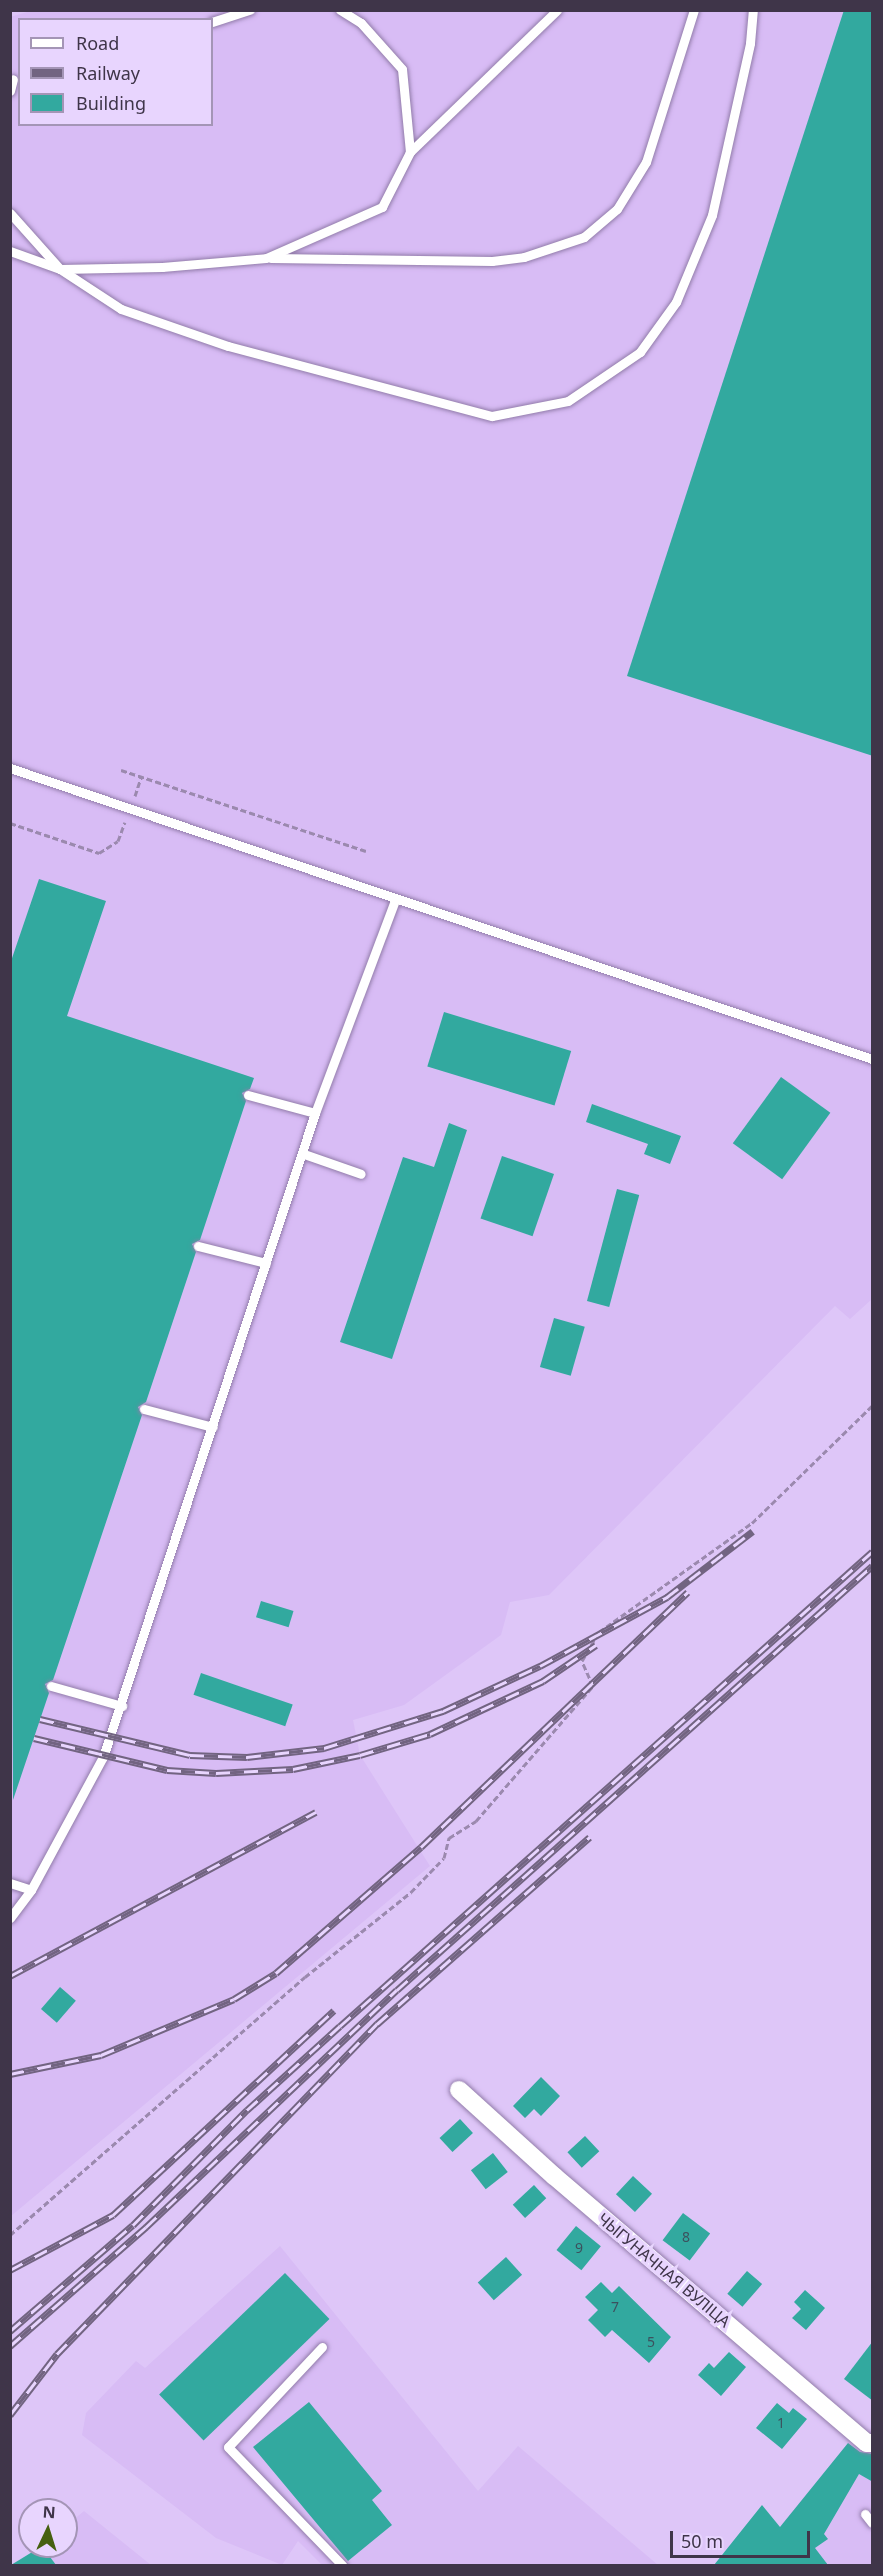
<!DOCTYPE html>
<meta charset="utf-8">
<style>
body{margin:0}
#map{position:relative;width:883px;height:2576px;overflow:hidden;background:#dec6f8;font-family:"Noto Sans",sans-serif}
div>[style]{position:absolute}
.built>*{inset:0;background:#d8bcf5}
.building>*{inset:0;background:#32a99f;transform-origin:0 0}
.path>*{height:3px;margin-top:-1.5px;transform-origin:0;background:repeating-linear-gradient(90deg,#9b89ae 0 6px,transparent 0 9px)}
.roads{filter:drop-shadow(0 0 2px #927caa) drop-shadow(0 0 2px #927caa)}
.service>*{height:9px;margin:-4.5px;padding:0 4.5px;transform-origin:4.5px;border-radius:4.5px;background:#fff}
.minor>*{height:18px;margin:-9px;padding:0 9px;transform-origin:9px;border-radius:9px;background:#fff}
.rail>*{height:7px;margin-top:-3.5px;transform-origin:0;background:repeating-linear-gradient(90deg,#e8d5fe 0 14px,#726481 0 28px);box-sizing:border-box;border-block:2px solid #726481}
span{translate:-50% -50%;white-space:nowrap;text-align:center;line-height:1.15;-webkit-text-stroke:6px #e8d5fe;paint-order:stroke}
.number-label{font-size:14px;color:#3c525e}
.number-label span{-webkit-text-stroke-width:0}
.street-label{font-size:16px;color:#3f3549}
.frame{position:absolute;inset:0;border:12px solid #3f3549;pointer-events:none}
.legend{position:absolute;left:18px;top:18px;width:195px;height:108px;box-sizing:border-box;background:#e8d5fe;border:2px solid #a495b6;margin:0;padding:8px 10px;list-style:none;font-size:18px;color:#3f3549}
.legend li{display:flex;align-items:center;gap:12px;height:30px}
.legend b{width:30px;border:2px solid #a495b6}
.north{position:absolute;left:18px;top:2498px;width:60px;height:60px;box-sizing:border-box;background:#e8d5fe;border:2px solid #a495b6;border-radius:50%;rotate:4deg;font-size:16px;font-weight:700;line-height:24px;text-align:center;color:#3f3549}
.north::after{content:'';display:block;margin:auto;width:21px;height:27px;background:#466010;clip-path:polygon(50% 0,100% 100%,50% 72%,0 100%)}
.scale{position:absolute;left:670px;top:2531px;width:140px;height:27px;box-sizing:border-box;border:3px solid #3f3549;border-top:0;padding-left:8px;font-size:18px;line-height:21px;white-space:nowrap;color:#3f3549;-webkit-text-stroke:4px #e8d5fe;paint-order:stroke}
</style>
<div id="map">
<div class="built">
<i style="clip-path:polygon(evenodd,34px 10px,872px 11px,872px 1299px,850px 1319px,835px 1306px,549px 1595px,510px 1602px,501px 1635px,404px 1705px,353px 1720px,360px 1755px,430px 1866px,11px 2216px,10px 17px,34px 10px,20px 20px,212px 20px,212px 124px,20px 124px,20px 20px)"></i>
<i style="clip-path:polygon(280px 2246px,478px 2491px,518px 2446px,658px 2565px,322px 2565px,298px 2541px,282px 2565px,216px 2538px,82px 2435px,86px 2413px,136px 2361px,145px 2368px)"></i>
<i style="clip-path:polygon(848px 2443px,872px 2452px,872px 2565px,814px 2565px,782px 2524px)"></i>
<i style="clip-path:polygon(84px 2511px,151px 2565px,11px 2566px,42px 2546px,66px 2546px,66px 2526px)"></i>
</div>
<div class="building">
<i style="clip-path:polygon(844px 10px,873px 10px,873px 756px,627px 676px)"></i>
<i style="clip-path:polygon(39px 879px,106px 901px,67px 1016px,254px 1078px,250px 1089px,242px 1093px,246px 1101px,200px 1240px,192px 1244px,196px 1252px,146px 1402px,138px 1407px,142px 1415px,53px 1680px,45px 1684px,49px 1693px,13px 1800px,10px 964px)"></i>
<i style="left:444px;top:1012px;width:133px;height:57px;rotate:17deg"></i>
<i style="left:781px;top:1077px;width:61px;height:82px;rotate:36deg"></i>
<i style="clip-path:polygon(592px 1104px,681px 1136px,670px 1164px,644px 1154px,648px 1144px,586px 1122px)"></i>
<i style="clip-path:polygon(449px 1123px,467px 1130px,392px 1359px,340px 1342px,403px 1157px,434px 1167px)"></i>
<i style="left:502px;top:1156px;width:55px;height:66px;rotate:19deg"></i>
<i style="left:617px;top:1189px;width:23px;height:116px;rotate:15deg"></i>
<i style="left:554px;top:1318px;width:32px;height:51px;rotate:16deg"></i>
<i style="left:261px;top:1601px;width:34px;height:17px;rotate:17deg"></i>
<i style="left:201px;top:1673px;width:97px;height:23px;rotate:19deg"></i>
<i style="left:60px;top:1987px;width:21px;height:29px;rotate:41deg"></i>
<i style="clip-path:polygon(541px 2077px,560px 2096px,541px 2116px,534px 2109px,525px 2118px,513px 2106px)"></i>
<i style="left:460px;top:2119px;width:19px;height:28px;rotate:47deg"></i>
<i style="left:585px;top:2136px;width:21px;height:24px;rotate:47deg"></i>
<i style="left:493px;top:2153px;width:24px;height:28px;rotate:52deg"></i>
<i style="left:633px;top:2176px;width:26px;height:25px;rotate:43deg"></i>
<i style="left:534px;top:2185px;width:18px;height:29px;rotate:47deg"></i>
<i style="left:683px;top:2213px;width:34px;height:34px;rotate:37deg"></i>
<i style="left:576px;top:2226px;width:32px;height:31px;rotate:39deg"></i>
<i style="left:506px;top:2257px;width:24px;height:38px;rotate:48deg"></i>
<i style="left:747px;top:2271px;width:20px;height:30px;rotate:41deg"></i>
<i style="left:285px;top:2273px;width:64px;height:175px;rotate:46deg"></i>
<i style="clip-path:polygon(601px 2282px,612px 2293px,619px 2286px,671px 2337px,649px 2363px,612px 2330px,605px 2337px,588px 2320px,598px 2310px,585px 2297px)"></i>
<i style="clip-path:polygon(805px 2290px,825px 2308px,806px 2330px,792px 2318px,801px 2309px,794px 2302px)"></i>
<i style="clip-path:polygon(873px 2341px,873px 2401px,844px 2379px)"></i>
<i style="clip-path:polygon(729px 2352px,746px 2367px,721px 2396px,698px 2375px,709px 2363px,714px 2368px)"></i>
<i style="clip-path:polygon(309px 2402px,382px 2491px,372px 2500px,392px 2525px,348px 2561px,253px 2447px)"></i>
<i style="clip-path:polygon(777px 2403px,789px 2413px,793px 2408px,807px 2419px,782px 2449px,756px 2428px)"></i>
<i style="clip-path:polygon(848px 2443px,860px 2452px,873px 2454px,873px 2482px,859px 2474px,824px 2534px,828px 2539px,815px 2548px,828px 2565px,714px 2565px,762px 2505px,780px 2527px)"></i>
<i style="clip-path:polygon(42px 2546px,56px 2565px,11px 2565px)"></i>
</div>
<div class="path">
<i style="left:121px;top:770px;width:258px;rotate:18.3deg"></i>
<i style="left:135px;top:796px;width:20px;rotate:-72deg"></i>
<i style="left:10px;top:823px;width:94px;rotate:18.6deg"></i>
<i style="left:99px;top:853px;width:22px;rotate:-32deg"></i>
<i style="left:118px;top:841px;width:20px;rotate:-70deg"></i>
<i style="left:10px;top:2235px;width:392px;rotate:-41.2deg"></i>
<i style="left:305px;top:1977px;width:136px;rotate:-38.7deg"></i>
<i style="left:411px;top:1892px;width:47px;rotate:-45.9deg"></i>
<i style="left:444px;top:1858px;width:21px;rotate:-76deg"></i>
<i style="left:449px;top:1838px;width:32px;rotate:-32deg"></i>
<i style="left:476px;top:1821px;width:179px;rotate:-49.1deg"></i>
<i style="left:593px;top:1686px;width:27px;rotate:-114deg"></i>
<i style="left:582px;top:1661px;width:34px;rotate:-60deg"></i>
<i style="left:599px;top:1632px;width:188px;rotate:-35.5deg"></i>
<i style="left:752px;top:1523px;width:168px;rotate:-44.3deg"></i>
</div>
<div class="roads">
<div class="service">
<i style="left:212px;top:22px;width:40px;rotate:-18deg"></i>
<i style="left:10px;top:91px;width:12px;rotate:-76deg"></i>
<i style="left:410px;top:152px;width:204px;rotate:-44deg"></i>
<i style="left:10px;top:213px;width:75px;rotate:48.2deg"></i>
<i style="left:60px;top:269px;width:102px;rotate:-1.1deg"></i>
<i style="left:162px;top:267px;width:104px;rotate:-4.9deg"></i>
<i style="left:266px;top:258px;width:127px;rotate:-23.7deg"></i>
<i style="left:382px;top:207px;width:62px;rotate:-63deg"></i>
<i style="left:410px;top:152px;width:83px;rotate:-95.5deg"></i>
<i style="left:402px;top:69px;width:62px;rotate:-131.7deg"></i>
<i style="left:361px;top:23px;width:25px;rotate:-148deg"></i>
<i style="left:10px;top:251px;width:53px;rotate:19.8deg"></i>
<i style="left:60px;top:269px;width:73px;rotate:33.3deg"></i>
<i style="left:121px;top:309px;width:113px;rotate:19.1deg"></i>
<i style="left:228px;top:346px;width:273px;rotate:14.9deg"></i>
<i style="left:492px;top:416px;width:77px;rotate:-11.2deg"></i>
<i style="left:568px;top:401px;width:87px;rotate:-34.2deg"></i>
<i style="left:640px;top:352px;width:62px;rotate:-54.2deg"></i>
<i style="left:676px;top:302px;width:94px;rotate:-67.5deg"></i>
<i style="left:712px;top:215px;width:176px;rotate:-77.5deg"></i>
<i style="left:750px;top:43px;width:33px;rotate:-85deg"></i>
<i style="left:271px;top:258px;width:221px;rotate:0.8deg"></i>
<i style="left:492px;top:261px;width:32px;rotate:-7deg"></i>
<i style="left:524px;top:257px;width:63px;rotate:-18.4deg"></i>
<i style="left:584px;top:237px;width:43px;rotate:-40.3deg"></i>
<i style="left:617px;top:209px;width:55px;rotate:-58.3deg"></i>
<i style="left:646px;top:162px;width:159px;rotate:-72.5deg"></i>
<i style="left:10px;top:768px;width:910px;rotate:18.65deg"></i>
<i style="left:248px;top:1095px;width:69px;rotate:15deg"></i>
<i style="left:304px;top:1154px;width:60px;rotate:19.3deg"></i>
<i style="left:198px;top:1246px;width:70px;rotate:14deg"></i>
<i style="left:144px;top:1409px;width:71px;rotate:14.6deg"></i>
<i style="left:51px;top:1686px;width:74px;rotate:15.7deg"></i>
<i style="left:10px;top:1883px;width:22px;rotate:18deg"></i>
<i style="left:10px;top:1918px;width:35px;rotate:-53deg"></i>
<i style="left:31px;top:1890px;width:151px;rotate:-61.6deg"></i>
<i style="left:103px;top:1757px;width:678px;rotate:-71.78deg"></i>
<i style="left:315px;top:1113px;width:228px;rotate:-69.4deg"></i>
<i style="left:322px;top:2347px;width:137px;rotate:133.2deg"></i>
<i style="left:228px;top:2447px;width:165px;rotate:46deg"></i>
<i style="left:865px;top:2514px;width:11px;rotate:52deg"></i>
</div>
<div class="minor">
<i style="left:459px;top:2090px;width:128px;rotate:42.2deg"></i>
<i style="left:554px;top:2176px;width:411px;rotate:40.5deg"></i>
<i style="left:867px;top:2443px;width:5px"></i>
</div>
</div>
<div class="rail">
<i style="left:40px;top:1719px;width:154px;rotate:13.5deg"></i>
<i style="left:190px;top:1755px;width:57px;rotate:2deg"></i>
<i style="left:247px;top:1757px;width:78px;rotate:-6.7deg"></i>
<i style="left:324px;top:1748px;width:125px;rotate:-17.3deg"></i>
<i style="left:443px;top:1711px;width:107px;rotate:-24.9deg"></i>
<i style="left:540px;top:1666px;width:145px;rotate:-28.5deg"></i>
<i style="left:667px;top:1597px;width:108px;rotate:-37.5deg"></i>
<i style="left:34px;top:1738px;width:137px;rotate:13.5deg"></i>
<i style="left:167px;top:1770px;width:49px;rotate:3.5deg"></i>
<i style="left:216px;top:1773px;width:77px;rotate:-3deg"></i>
<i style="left:293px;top:1769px;width:68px;rotate:-11.8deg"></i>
<i style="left:360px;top:1755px;width:73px;rotate:-16.7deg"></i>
<i style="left:430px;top:1734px;width:125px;rotate:-25.1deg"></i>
<i style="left:543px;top:1681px;width:64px;rotate:-34.2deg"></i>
<i style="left:10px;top:1976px;width:347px;rotate:-28.2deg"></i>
<i style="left:10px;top:2074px;width:93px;rotate:-11.8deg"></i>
<i style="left:101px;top:2055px;width:144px;rotate:-22.8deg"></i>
<i style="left:234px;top:1999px;width:49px;rotate:-31.8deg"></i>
<i style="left:276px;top:1973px;width:192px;rotate:-41deg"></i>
<i style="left:421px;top:1847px;width:369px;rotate:-43.7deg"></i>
<i style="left:10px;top:2270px;width:117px;rotate:-28.1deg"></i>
<i style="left:113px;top:2215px;width:301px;rotate:-42.8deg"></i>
<i style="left:10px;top:2331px;width:162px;rotate:-40.8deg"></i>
<i style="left:133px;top:2225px;width:162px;rotate:-45.3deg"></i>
<i style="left:247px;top:2110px;width:125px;rotate:-42.1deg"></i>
<i style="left:340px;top:2026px;width:713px;rotate:-41.7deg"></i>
<i style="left:10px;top:2346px;width:181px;rotate:-41.2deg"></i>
<i style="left:146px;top:2227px;width:345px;rotate:-43.4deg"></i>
<i style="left:397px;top:1990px;width:637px;rotate:-41.75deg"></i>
<i style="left:10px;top:2415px;width:77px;rotate:-52.4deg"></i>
<i style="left:57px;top:2354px;width:460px;rotate:-45.9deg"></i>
<i style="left:377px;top:2024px;width:283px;rotate:-41.3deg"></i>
</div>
<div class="number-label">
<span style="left:686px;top:2237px">8</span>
<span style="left:579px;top:2248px">9</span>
<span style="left:615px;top:2307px">7</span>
<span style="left:651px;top:2342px">5</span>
<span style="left:781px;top:2423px">1</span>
</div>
<div class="street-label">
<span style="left:664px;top:2270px;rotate:40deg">ЧЫГУНАЧНАЯ ВУЛІЦА</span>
</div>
<div class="frame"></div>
<ul class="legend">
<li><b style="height:8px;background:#fff"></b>Road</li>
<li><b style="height:8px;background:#726481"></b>Railway</li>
<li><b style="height:16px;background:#32a99f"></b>Building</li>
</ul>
<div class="north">N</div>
<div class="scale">50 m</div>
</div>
